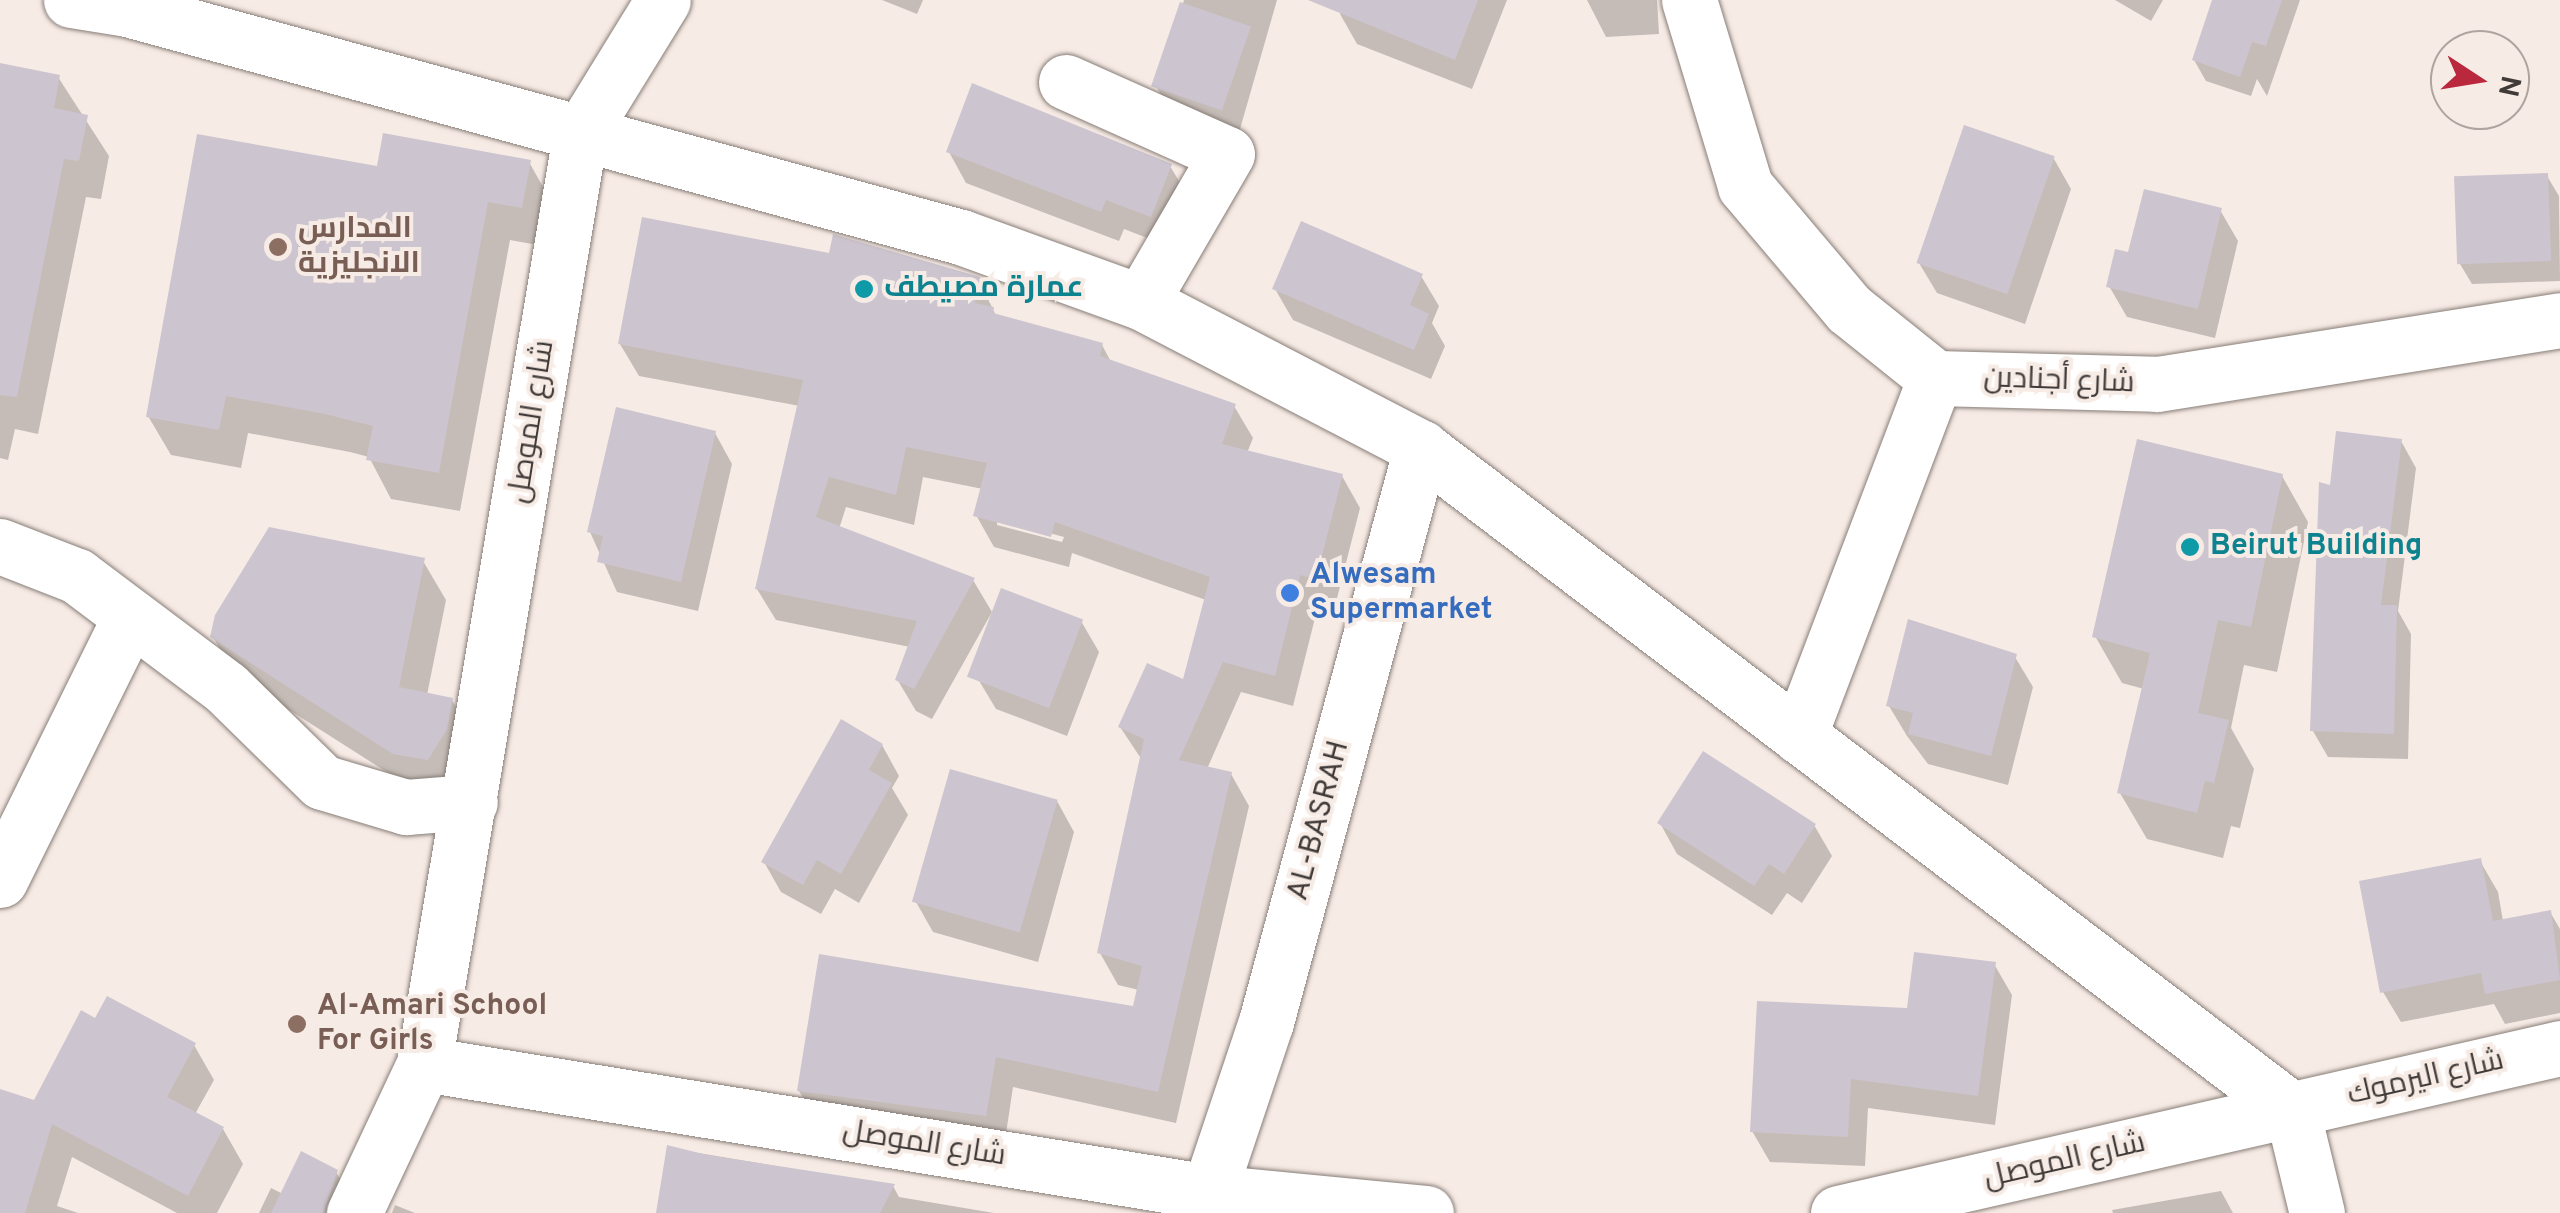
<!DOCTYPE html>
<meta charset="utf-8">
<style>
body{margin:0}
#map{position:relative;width:2560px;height:1213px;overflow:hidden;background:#f7ebe5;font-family:Overpass,Cairo,sans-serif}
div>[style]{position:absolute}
.shadow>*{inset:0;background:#0003}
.building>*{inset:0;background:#ccc5cf;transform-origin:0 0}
.roads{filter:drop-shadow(0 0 2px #877d77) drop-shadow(0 0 2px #877d77)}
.minor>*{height:55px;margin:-27.5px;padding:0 27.5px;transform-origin:27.5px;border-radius:27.5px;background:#fff}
.dots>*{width:28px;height:28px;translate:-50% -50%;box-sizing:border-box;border:5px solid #f7ebe5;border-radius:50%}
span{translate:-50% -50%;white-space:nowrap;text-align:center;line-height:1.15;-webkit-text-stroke:8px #f7ebe5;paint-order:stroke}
.education-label{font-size:30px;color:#785e54;font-weight:700}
.left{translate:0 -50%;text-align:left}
.culture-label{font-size:30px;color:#0d838f;font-weight:700}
.street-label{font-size:30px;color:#403b39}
.shop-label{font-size:30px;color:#366cbe;font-weight:700}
.north{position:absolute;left:2430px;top:30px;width:100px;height:100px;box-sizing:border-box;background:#f7ebe5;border:2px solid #aea5a0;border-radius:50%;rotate:102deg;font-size:28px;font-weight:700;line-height:40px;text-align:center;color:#403b39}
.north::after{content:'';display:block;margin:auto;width:35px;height:45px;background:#b9283d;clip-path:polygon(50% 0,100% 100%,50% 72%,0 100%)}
</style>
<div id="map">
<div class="shadow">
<i style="clip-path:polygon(882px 0,923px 0,917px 14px)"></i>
<i style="clip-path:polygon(1184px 0,1277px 0,1236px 143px,1172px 114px,1156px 86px)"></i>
<i style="clip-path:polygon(1345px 0,1507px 0,1472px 89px,1357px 44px,1340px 14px)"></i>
<i style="clip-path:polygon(1587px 0,1657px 0,1659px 34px,1606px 37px)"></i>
<i style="clip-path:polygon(2115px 0,2163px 0,2151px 21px)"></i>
<i style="clip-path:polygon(2215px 0,2300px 0,2267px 96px,2257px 79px,2251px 96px,2206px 81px,2194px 60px)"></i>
<i style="clip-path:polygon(0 65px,58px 77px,109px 156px,101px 199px,86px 197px,38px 434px,15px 429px,8px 460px,0 458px)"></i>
<i style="clip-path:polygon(949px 152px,1170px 166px,1188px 196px,1168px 246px,1124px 229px,1119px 241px,966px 183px)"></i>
<i style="clip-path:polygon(2054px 159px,2071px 189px,2025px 324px,1937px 293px,1919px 263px)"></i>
<i style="clip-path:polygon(529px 162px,551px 201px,543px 246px,510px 240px,460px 511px,391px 499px,369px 457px,350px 452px,248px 433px,241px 468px,171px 455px,148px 416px,379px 169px)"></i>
<i style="clip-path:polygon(2547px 176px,2559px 196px,2560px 281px,2472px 284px,2460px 264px)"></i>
<i style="clip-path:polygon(2220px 210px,2238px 241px,2215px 338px,2127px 317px,2109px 286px)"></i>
<i style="clip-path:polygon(evenodd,831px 256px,979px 279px,996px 316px,1102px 345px,1111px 362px,1234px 406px,1253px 438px,1247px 453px,1342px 476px,1360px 508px,1334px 610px,1318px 606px,1293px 706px,1241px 692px,1207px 769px,1231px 774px,1249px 806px,1176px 1123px,1013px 1087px,1004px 1147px,818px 1123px,799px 1091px,1135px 1009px,1139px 990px,1118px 985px,1100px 953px,1142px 760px,1120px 727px,1185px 683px,1206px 600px,1072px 553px,1069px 567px,994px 547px,976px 515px,983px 489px,923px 477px,914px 525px,846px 507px,839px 529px,973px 580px,992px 612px,932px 719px,916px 711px,897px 679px,910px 647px,776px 620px,757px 589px,800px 406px,639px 376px,620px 344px,831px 256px,997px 519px,1064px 537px,1062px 542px,997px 525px,997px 519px)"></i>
<i style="clip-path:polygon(1421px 276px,1439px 306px,1432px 323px,1445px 346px,1431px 379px,1293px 320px,1275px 289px)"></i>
<i style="clip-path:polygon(715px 433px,732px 464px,698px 611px,617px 592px,590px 532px)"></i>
<i style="clip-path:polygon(2401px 441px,2416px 468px,2398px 611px,2411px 634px,2408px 759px,2328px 757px,2313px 731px,2332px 488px)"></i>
<i style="clip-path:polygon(2282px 476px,2308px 522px,2277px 672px,2244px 665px,2231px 728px,2254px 769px,2240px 828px,2231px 826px,2223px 858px,2147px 839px,2120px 793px,2144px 689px,2122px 683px,2095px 636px)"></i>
<i style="clip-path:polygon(423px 561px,446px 600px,427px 695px,452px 700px,474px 739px,468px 769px,418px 792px,236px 676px,213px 637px)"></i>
<i style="clip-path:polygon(1081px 621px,1099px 652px,1067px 736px,996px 709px,978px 679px)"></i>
<i style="clip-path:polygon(1910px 622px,2015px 657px,2033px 687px,2008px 785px,1928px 764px,1907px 736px,1889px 706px)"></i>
<i style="clip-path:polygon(882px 745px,899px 776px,892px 788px,908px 815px,859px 903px,835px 889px,821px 914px,781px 892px,764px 862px)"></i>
<i style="clip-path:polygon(1057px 801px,1074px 832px,1038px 962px,933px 932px,916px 902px)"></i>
<i style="clip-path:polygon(1660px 823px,1814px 825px,1832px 856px,1802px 903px,1787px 893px,1772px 915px,1677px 854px)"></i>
<i style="clip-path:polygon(2480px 861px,2498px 892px,2503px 921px,2550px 912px,2560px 929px,2560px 1013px,2505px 1024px,2494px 1004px,2401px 1022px,2383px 992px)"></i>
<i style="clip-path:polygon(1994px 964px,2012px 995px,1995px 1125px,1868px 1108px,1865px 1166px,1770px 1162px,1752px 1131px,1909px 1011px)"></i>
<i style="clip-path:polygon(96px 1022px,194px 1045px,214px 1080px,195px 1114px,223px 1129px,243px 1164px,217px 1213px,177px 1213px,72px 1157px,57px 1206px,78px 1213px,0 1213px,0 1092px,35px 1103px)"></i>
<i style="clip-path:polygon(669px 1148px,893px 1186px,899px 1197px,994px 1213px,659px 1213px)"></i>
<i style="clip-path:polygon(336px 1172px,348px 1193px,338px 1213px,259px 1213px,271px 1188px,283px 1194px)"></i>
<i style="clip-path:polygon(2221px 1191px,2233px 1213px,2113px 1213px,2112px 1210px)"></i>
<i style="clip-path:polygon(395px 1205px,415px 1213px,392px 1213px)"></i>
</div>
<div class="building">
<i style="clip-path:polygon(1308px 0,1478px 0,1455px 60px)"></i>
<i style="clip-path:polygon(2212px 0,2282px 0,2266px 46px,2252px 42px,2240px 77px,2192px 60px)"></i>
<i style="left:1180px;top:2px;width:75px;height:89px;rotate:19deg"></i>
<i style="clip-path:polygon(0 63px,60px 75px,54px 108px,88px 115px,79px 161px,64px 159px,17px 397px,0 395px)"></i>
<i style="clip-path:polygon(972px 83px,1172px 164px,1151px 217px,1106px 200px,1101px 212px,946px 152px)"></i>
<i style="left:1964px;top:125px;width:96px;height:146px;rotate:19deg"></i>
<i style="clip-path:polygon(383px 133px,531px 160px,522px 208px,488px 202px,439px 473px,366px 460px,373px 426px,325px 414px,226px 396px,219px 430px,146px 417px,197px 134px,377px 166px)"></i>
<i style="left:2548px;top:173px;width:88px;height:94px;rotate:88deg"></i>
<i style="clip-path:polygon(2144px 189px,2222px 208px,2198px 309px,2106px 287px,2115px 249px,2128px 252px)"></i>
<i style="clip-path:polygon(642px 217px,829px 253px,833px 234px,980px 277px,975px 303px,994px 307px,993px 313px,1103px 343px,1100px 356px,1236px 404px,1222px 444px,1343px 474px,1316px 579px,1300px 575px,1275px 676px,1223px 662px,1179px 760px,1232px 772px,1158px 1092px,996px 1057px,986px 1116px,797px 1091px,819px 954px,1133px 1006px,1142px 966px,1097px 953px,1144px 739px,1118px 727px,1147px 663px,1183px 679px,1210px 577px,1055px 522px,1051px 537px,973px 516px,987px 463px,906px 447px,896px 495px,829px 477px,816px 517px,975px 578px,914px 689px,895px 680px,917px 621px,755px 589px,803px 380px,618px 344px)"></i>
<i style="clip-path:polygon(1301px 221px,1423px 274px,1410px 305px,1429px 314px,1414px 350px,1272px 289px)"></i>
<i style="clip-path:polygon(616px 407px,716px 431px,681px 582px,597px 562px,603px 536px,587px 532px)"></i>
<i style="clip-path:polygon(2336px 431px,2402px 439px,2381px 605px,2397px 605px,2394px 734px,2310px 731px,2319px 482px,2330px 485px)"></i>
<i style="clip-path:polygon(2137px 439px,2283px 474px,2251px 627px,2218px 620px,2198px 713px,2229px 720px,2214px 783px,2205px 781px,2197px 813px,2117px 793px,2150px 653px,2092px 637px)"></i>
<i style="clip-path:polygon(269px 527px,425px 558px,399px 687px,453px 698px,447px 729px,428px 760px,393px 754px,210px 637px,215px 615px)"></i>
<i style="left:1001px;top:588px;width:88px;height:95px;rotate:21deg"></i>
<i style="clip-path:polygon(1908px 619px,2017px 654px,1991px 756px,1908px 734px,1913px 713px,1886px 706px)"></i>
<i style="clip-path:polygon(841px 719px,883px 744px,869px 770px,892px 783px,841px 874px,817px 860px,803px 885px,761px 862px)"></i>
<i style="clip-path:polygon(1703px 751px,1816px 824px,1784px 874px,1769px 864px,1754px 886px,1657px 823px)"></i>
<i style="left:950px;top:769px;width:112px;height:138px;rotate:16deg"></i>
<i style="clip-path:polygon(2481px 858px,2493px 921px,2551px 910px,2560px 980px,2485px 994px,2481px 973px,2380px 993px,2359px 881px)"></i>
<i style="clip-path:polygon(1914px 952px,1996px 962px,1978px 1096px,1851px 1079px,1848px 1137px,1750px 1132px,1757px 1001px,1907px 1008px)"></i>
<i style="clip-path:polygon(107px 996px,196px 1043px,167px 1097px,224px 1127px,188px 1196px,52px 1124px,25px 1213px,0 1213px,0 1089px,34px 1100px,81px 1010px,95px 1018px)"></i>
<i style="clip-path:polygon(667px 1145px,707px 1155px,895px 1184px,880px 1213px,656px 1213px)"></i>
<i style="clip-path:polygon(301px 1151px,338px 1170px,323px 1213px,271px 1213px)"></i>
</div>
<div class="roads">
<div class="minor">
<i style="left:71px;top:0;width:57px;rotate:9.1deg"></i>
<i style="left:127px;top:9px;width:865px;rotate:15.29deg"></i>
<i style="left:961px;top:237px;width:191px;rotate:19.9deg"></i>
<i style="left:1141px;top:302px;width:316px;rotate:27.5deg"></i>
<i style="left:1421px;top:448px;width:1094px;rotate:37.24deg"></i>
<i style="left:2292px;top:1110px;width:106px;rotate:76.4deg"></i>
<i style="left:1689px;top:0;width:194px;rotate:73.2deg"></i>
<i style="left:1745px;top:186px;width:161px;rotate:49.8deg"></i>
<i style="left:1849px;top:309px;width:110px;rotate:38.7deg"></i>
<i style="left:1066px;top:82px;width:176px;rotate:24.1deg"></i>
<i style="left:1227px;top:154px;width:171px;rotate:120.2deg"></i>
<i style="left:0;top:546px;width:83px;rotate:21.3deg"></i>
<i style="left:77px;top:576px;width:186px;rotate:36.9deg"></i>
<i style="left:226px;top:688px;width:134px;rotate:44.4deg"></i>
<i style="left:322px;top:782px;width:88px;rotate:16.6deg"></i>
<i style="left:406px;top:807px;width:64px;rotate:-4.5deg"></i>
<i style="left:1799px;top:736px;width:383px;rotate:-69.2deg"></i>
<i style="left:1935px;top:378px;width:222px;rotate:1.5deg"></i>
<i style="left:2157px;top:384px;width:408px;rotate:-9deg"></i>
<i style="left:0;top:880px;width:291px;rotate:-63.7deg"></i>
<i style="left:424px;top:1064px;width:795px;rotate:9.26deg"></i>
<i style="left:1209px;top:1192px;width:218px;rotate:5.5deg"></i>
<i style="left:1209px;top:1192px;width:179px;rotate:-71.5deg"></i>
<i style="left:1266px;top:1022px;width:595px;rotate:-74.89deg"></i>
<i style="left:354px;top:1213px;width:165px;rotate:-64.8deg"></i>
<i style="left:424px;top:1064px;width:942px;rotate:-80.47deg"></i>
<i style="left:580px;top:135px;width:158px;rotate:-58.4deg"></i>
<i style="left:1838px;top:1213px;width:741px;rotate:-12.87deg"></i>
</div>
</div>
<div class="dots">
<i style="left:278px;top:247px;background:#8d6e63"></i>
<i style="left:864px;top:289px;background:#0f9aa8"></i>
<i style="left:2190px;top:547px;background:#0f9aa8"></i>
<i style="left:1290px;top:593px;background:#3f7fe0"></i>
<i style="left:297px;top:1024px;background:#8d6e63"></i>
</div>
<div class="education-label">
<span class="left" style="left:298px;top:247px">المدارس<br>الانجليزية</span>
<span class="left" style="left:317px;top:1024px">Al-Amari School<br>For Girls</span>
</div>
<div class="culture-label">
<span class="left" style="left:884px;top:289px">عمارة مصيطف</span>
<span class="left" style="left:2210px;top:547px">Beirut Building</span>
</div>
<div class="street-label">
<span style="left:2059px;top:382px;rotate:2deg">شارع أجنادين</span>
<span style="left:533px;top:422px;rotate:-81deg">شارع الموصل</span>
<span style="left:1320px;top:821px;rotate:-75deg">AL-BASRAH</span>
<span style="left:2426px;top:1079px;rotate:-13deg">شارع اليرموك</span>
<span style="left:924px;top:1145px;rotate:9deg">شارع الموصل</span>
<span style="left:2065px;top:1162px;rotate:-13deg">شارع الموصل</span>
</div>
<div class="shop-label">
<span class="left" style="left:1310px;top:593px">Alwesam<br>Supermarket</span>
</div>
<div class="north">N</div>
</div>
